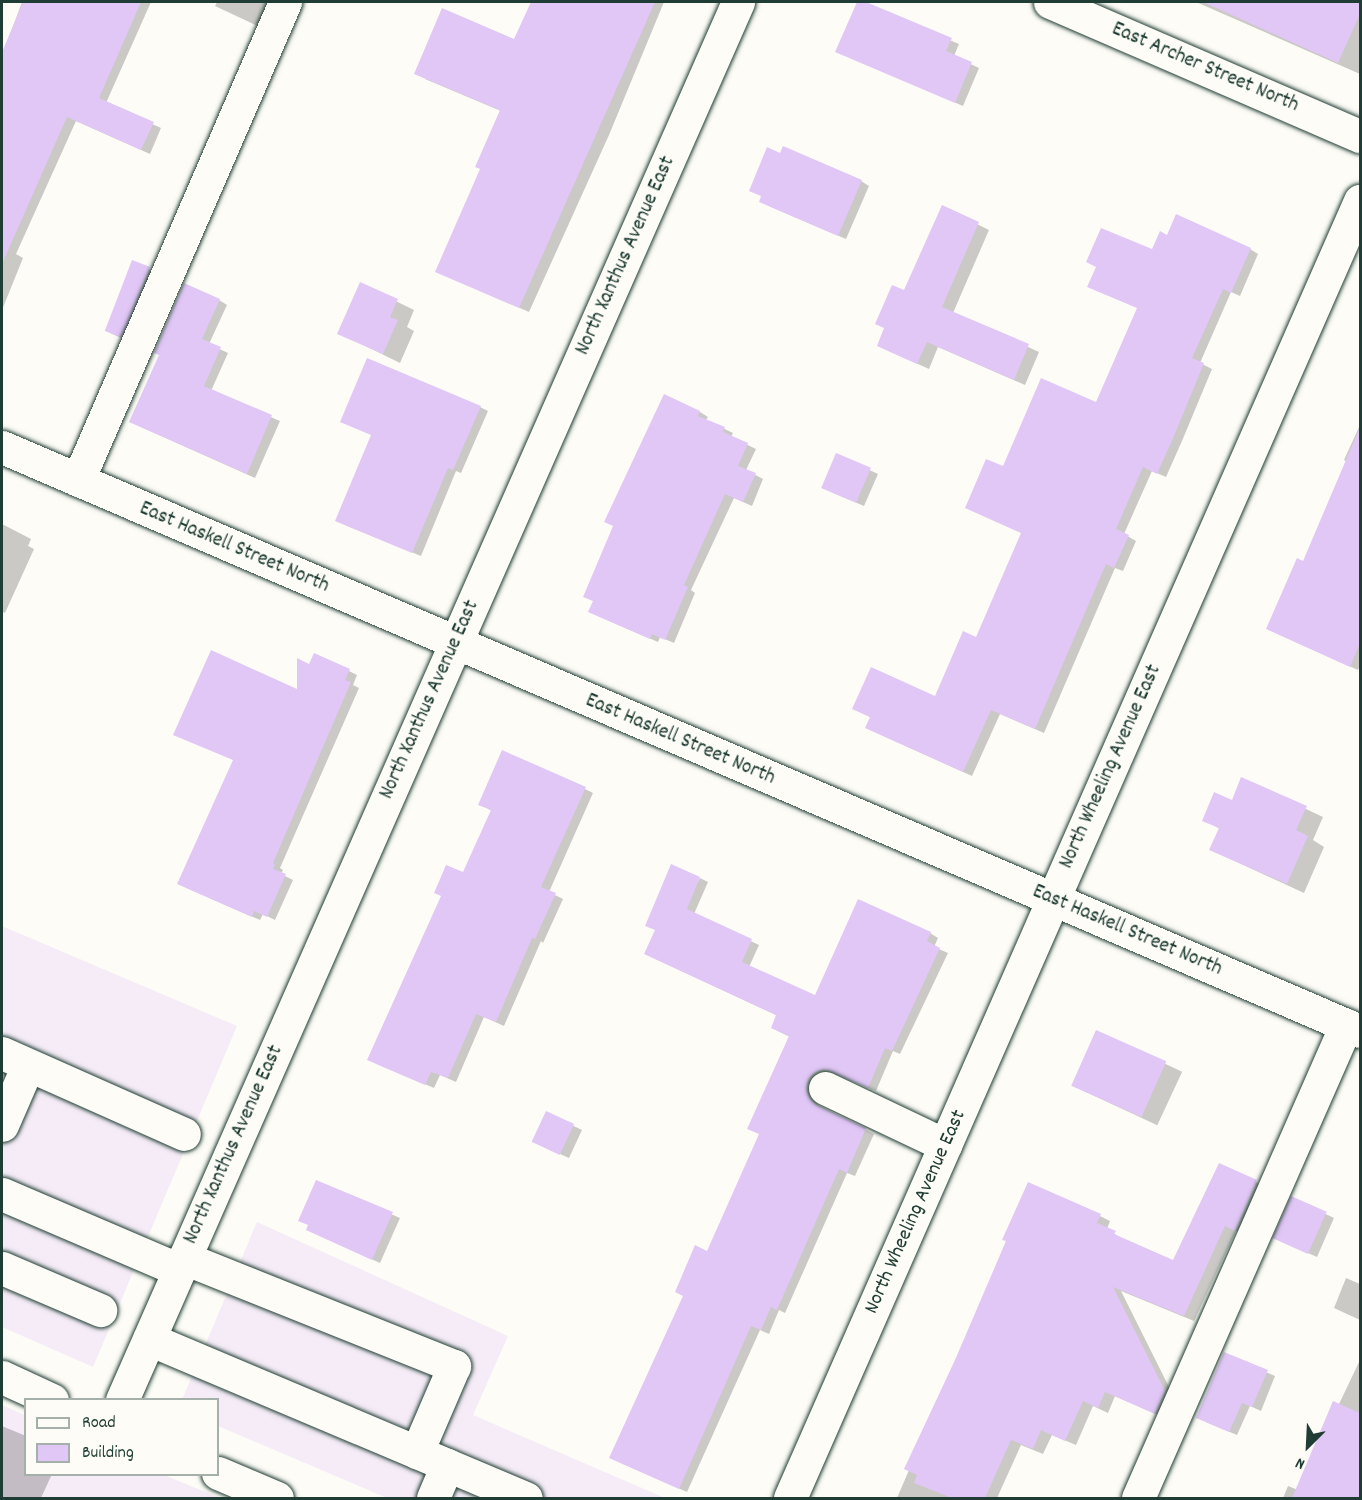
<!DOCTYPE html>
<style>
body{margin:0}
#map{position:relative;width:1362px;height:1500px;overflow:hidden;background:#fdfcf7;font-family:Dekko,sans-serif}
div>[style]{position:absolute}
.built>*{inset:0;background:#f5ecf7}
.shadow>*{inset:0;background:#0003;transform-origin:0 0}
.building>*{inset:0;background:#e1c7f6;transform-origin:0 0}
.roads{filter:drop-shadow(0 0 2px #1f3d34) drop-shadow(0 0 2px #1f3d34)}
.minor>*{height:33px;margin:-16.5px;padding:0 16.5px;transform-origin:16.5px;border-radius:16.5px;background:#fdfcf7}
span{translate:-50% -50%;white-space:nowrap;text-align:center;line-height:1.15;-webkit-text-stroke:4.5px #fdfcf7;paint-order:stroke}
.street-label{font-size:21px;color:#1f3d34}
.frame{position:absolute;inset:0;border:3px solid #1f3d34;pointer-events:none}
.legend{position:absolute;left:24px;top:1398px;width:195px;height:78px;box-sizing:border-box;background:#fdfcf7;border:2px solid #a4b0a9;margin:0;padding:8px 10px;list-style:none;font-size:18px;color:#1f3d34}
.legend li{display:flex;align-items:center;gap:12px;height:30px}
.legend b{width:30px;border:2px solid #a4b0a9}
.north{position:absolute;left:1278px;top:1416px;width:60px;height:60px;-webkit-text-stroke:4px #fdfcf7;paint-order:stroke;rotate:204deg;font-size:16px;font-weight:700;line-height:24px;text-align:center;color:#1f3d34}
.north::after{content:'';display:block;margin:auto;width:21px;height:27px;background:#1f3d34;clip-path:polygon(50% 0,100% 100%,50% 72%,0 100%)}
</style>
<div id="map">
<div class="built">
<i style="clip-path:polygon(2px 926px,237px 1026px,93px 1367px,2px 1327px)"></i>
<i style="clip-path:polygon(257px 1222px,508px 1336px,473px 1415px,665px 1498px,387px 1498px,218px 1426px,218px 1400px,182px 1400px)"></i>
<i style="clip-path:polygon(2px 1405px,25px 1415px,26px 1474px,164px 1475px,220px 1498px,2px 1498px)"></i>
</div>
<div class="shadow">
<i style="clip-path:polygon(22px 2px,151px 2px,106px 103px,161px 128px,150px 154px,76px 121px,16px 254px,23px 258px,2px 310px,2px 56px)"></i>
<i style="clip-path:polygon(217px 2px,271px 2px,260px 27px,215px 6px)"></i>
<i style="clip-path:polygon(532px 2px,664px 2px,609px 135px,529px 312px,447px 276px,501px 111px,425px 79px,515px 41px)"></i>
<i style="clip-path:polygon(858px 2px,959px 44px,954px 56px,979px 68px,963px 106px,837px 51px)"></i>
<i style="clip-path:polygon(1196px 2px,1360px 2px,1360px 74px)"></i>
<i style="clip-path:polygon(861px 181px,869px 186px,846px 239px,769px 206px)"></i>
<i style="clip-path:polygon(942px 207px,989px 230px,953px 313px,1039px 352px,1025px 385px,938px 347px,929px 369px,889px 351px,904px 292px)"></i>
<i style="clip-path:polygon(1168px 237px,1250px 249px,1258px 254px,1240px 296px,1231px 292px,1200px 363px,1212px 369px,1182px 441px,1166px 477px,1152px 471px,1124px 534px,1136px 541px,1123px 571px,1115px 568px,1044px 733px,1000px 714px,972px 776px,875px 732px,872px 718px,854px 709px,936px 698px,977px 639px,1023px 533px,1003px 468px,1097px 404px,1138px 308px,1089px 287px,1153px 251px)"></i>
<i style="clip-path:polygon(149px 269px,157px 273px,128px 341px,110px 333px)"></i>
<i style="clip-path:polygon(361px 284px,414px 310px,407px 327px,414px 331px,400px 363px,339px 333px)"></i>
<i style="clip-path:polygon(219px 300px,227px 305px,209px 344px,228px 353px,211px 391px,280px 421px,255px 478px,139px 426px)"></i>
<i style="clip-path:polygon(664px 396px,700px 412px,708px 417px,706px 420px,733px 433px,731px 437px,756px 449px,746px 470px,763px 479px,752px 506px,734px 498px,691px 590px,695px 593px,674px 643px,660px 637px,658px 642px,598px 616px,615px 526px)"></i>
<i style="clip-path:polygon(480px 407px,488px 411px,461px 473px,456px 471px,421px 556px,345px 525px)"></i>
<i style="clip-path:polygon(1360px 425px,1360px 665px,1358px 670px,1276px 633px,1347px 462px,1344px 460px)"></i>
<i style="clip-path:polygon(837px 455px,878px 474px,864px 506px,831px 492px)"></i>
<i style="clip-path:polygon(2px 524px,31px 539px,28px 546px,34px 549px,5px 613px,3px 612px,2px 615px)"></i>
<i style="clip-path:polygon(310px 666px,349px 671px,357px 675px,353px 685px,359px 688px,280px 868px,283px 870px,281px 874px,293px 880px,275px 920px,263px 914px,260px 920px,187px 888px,299px 691px)"></i>
<i style="clip-path:polygon(1242px 779px,1323px 817px,1313px 840px,1324px 847px,1304px 893px,1211px 850px,1220px 829px,1204px 820px,1233px 802px)"></i>
<i style="clip-path:polygon(585px 789px,593px 793px,549px 892px,563px 899px,543px 943px,541px 941px,504px 1026px,484px 1017px,456px 1082px,440px 1075px,434px 1088px,377px 1064px,492px 811px,488px 809px)"></i>
<i style="clip-path:polygon(700px 878px,708px 882px,694px 914px,759px 945px,749px 967px,816px 997px,930px 933px,938px 938px,934px 947px,948px 953px,900px 1054px,893px 1051px,876px 1091px,833px 1073px,823px 1076px,814px 1096px,818px 1105px,874px 1134px,855px 1176px,847px 1173px,785px 1313px,779px 1310px,769px 1334px,760px 1330px,687px 1492px,619px 1462px,685px 1296px,708px 1253px,761px 1134px,790px 1037px,772px 1028px,778px 1016px,654px 958px)"></i>
<i style="left:1097px;top:1032px;width:94px;height:59px;rotate:25deg"></i>
<i style="clip-path:polygon(547px 1113px,582px 1130px,569px 1158px,542px 1146px)"></i>
<i style="clip-path:polygon(1220px 1165px,1267px 1187px,1245px 1235px,1236px 1231px,1194px 1321px,1121px 1291px,1174px 1397px,1165px 1418px,1115px 1396px,1108px 1413px,1093px 1406px,1076px 1445px,1052px 1435px,1043px 1454px,1021px 1445px,997px 1498px,897px 1498px,909px 1470px,1100px 1216px,1110px 1221px,1107px 1229px,1124px 1240px,1174px 1262px)"></i>
<i style="clip-path:polygon(317px 1182px,400px 1218px,380px 1263px,308px 1230px)"></i>
<i style="clip-path:polygon(1292px 1198px,1334px 1218px,1317px 1257px,1283px 1242px)"></i>
<i style="clip-path:polygon(1346px 1278px,1360px 1284px,1360px 1320px,1334px 1308px)"></i>
<i style="clip-path:polygon(1225px 1354px,1275px 1376px,1261px 1411px,1250px 1406px,1237px 1435px,1206px 1422px)"></i>
<i style="clip-path:polygon(1360px 1360px,1360px 1498px,1283px 1498px,1288px 1486px,1298px 1490px)"></i>
<i style="clip-path:polygon(2px 1426px,26px 1436px,26px 1474px,52px 1474px,41px 1498px,2px 1498px)"></i>
</div>
<div class="building">
<i style="clip-path:polygon(23px 2px,141px 2px,99px 98px,154px 122px,141px 150px,67px 117px,2px 264px,2px 52px)"></i>
<i style="clip-path:polygon(531px 2px,655px 2px,519px 308px,435px 272px,480px 169px,475px 167px,500px 110px,414px 74px,442px 8px,514px 39px)"></i>
<i style="clip-path:polygon(857px 2px,866px 2px,952px 38px,946px 51px,972px 62px,955px 103px,835px 52px)"></i>
<i style="clip-path:polygon(1203px 2px,1360px 2px,1360px 14px,1338px 63px)"></i>
<i style="clip-path:polygon(783px 146px,862px 180px,838px 236px,759px 202px,761px 196px,749px 191px,767px 147px,780px 153px)"></i>
<i style="clip-path:polygon(942px 205px,979px 222px,942px 307px,1029px 344px,1014px 380px,927px 342px,917px 364px,877px 346px,884px 328px,875px 324px,892px 285px,904px 290px)"></i>
<i style="clip-path:polygon(1176px 214px,1251px 248px,1231px 293px,1223px 289px,1192px 358px,1204px 363px,1174px 436px,1157px 474px,1143px 467px,1116px 529px,1129px 535px,1114px 568px,1106px 564px,1035px 729px,991px 710px,963px 772px,865px 728px,870px 717px,852px 709px,871px 667px,935px 696px,963px 631px,976px 637px,1021px 533px,965px 508px,986px 459px,1003px 466px,1041px 378px,1096px 402px,1137px 308px,1087px 287px,1096px 267px,1086px 262px,1101px 228px,1152px 249px,1160px 231px,1167px 235px)"></i>
<i style="left:132px;top:260px;width:19px;height:76px;rotate:21deg"></i>
<i style="clip-path:polygon(360px 282px,398px 299px,390px 317px,398px 320px,383px 354px,337px 334px)"></i>
<i style="clip-path:polygon(184px 283px,220px 299px,202px 339px,221px 347px,204px 386px,272px 415px,247px 474px,129px 422px,159px 355px,154px 353px)"></i>
<i style="clip-path:polygon(367px 358px,481px 406px,453px 470px,448px 468px,412px 553px,335px 521px,371px 435px,340px 422px)"></i>
<i style="clip-path:polygon(664px 394px,700px 411px,698px 416px,725px 427px,723px 432px,748px 443px,738px 466px,756px 473px,743px 502px,725px 494px,684px 585px,688px 587px,665px 640px,652px 634px,650px 639px,588px 612px,593px 601px,583px 597px,613px 526px,604px 522px)"></i>
<i style="clip-path:polygon(1360px 427px,1360px 643px,1350px 667px,1266px 629px,1297px 558px,1303px 561px)"></i>
<i style="left:836px;top:453px;width:38px;height:38px;rotate:23deg"></i>
<i style="clip-path:polygon(211px 650px,297px 689px,297px 658px,309px 664px,314px 653px,350px 669px,345px 680px,351px 682px,273px 863px,275px 864px,273px 869px,286px 874px,267px 917px,254px 911px,252px 917px,177px 884px,233px 760px,173px 735px)"></i>
<i style="clip-path:polygon(502px 750px,586px 787px,541px 887px,556px 893px,535px 939px,532px 938px,496px 1022px,476px 1014px,448px 1078px,431px 1072px,425px 1085px,367px 1060px,441px 896px,434px 893px,446px 865px,463px 872px,491px 810px,478px 805px)"></i>
<i style="clip-path:polygon(1241px 777px,1307px 806px,1296px 830px,1308px 836px,1287px 884px,1209px 850px,1219px 828px,1202px 821px,1214px 792px,1232px 800px)"></i>
<i style="clip-path:polygon(671px 864px,700px 877px,687px 909px,752px 939px,742px 962px,815px 995px,858px 899px,931px 932px,927px 941px,940px 948px,892px 1051px,885px 1048px,868px 1088px,824px 1069px,815px 1072px,808px 1079px,806px 1090px,810px 1099px,816px 1105px,866px 1128px,847px 1173px,839px 1169px,777px 1310px,771px 1307px,761px 1330px,751px 1326px,679px 1489px,609px 1458px,683px 1296px,675px 1292px,695px 1245px,707px 1251px,759px 1134px,747px 1129px,789px 1036px,771px 1028px,776px 1015px,644px 954px,655px 930px,645px 926px)"></i>
<i style="left:1096px;top:1030px;width:77px;height:61px;rotate:24deg"></i>
<i style="left:546px;top:1111px;width:31px;height:34px;rotate:25deg"></i>
<i style="clip-path:polygon(1219px 1163px,1257px 1180px,1235px 1231px,1225px 1226px,1184px 1316px,1113px 1287px,1165px 1391px,1155px 1414px,1105px 1392px,1098px 1408px,1083px 1401px,1065px 1441px,1041px 1430px,1033px 1449px,1011px 1440px,985px 1498px,952px 1498px,914px 1483px,917px 1475px,904px 1469px,955px 1360px,1006px 1241px,1002px 1240px,1028px 1182px,1101px 1214px,1097px 1223px,1116px 1231px,1114px 1234px,1173px 1260px)"></i>
<i style="clip-path:polygon(316px 1180px,393px 1212px,372px 1260px,306px 1230px,308px 1225px,298px 1221px)"></i>
<i style="left:1291px;top:1196px;width:39px;height:46px;rotate:24deg"></i>
<i style="clip-path:polygon(1224px 1352px,1268px 1370px,1252px 1407px,1242px 1403px,1229px 1432px,1196px 1418px)"></i>
<i style="clip-path:polygon(1333px 1401px,1360px 1413px,1360px 1498px,1292px 1498px)"></i>
</div>
<div class="roads">
<div class="minor">
<i style="left:1050px;top:2px;width:338px;rotate:23.4deg"></i>
<i style="left:2px;top:447px;width:1478px;rotate:23.27deg"></i>
<i style="left:78px;top:480px;width:521px;rotate:-66.58deg"></i>
<i style="left:2px;top:1053px;width:199px;rotate:24deg"></i>
<i style="left:825px;top:1088px;width:133px;rotate:25.4deg"></i>
<i style="left:2px;top:1125px;width:65px;rotate:-66.6deg"></i>
<i style="left:2px;top:1194px;width:193px;rotate:23.2deg"></i>
<i style="left:184px;top:1258px;width:291px;rotate:21.8deg"></i>
<i style="left:454px;top:1366px;width:94px;rotate:113.3deg"></i>
<i style="left:2px;top:1268px;width:107px;rotate:23.2deg"></i>
<i style="left:149px;top:1339px;width:409px;rotate:22.9deg"></i>
<i style="left:2px;top:1377px;width:55px;rotate:24.7deg"></i>
<i style="left:122px;top:1400px;width:1528px;rotate:-66.22deg"></i>
<i style="left:218px;top:1473px;width:64px;rotate:23deg"></i>
<i style="left:433px;top:1498px;width:36px;rotate:-67deg"></i>
<i style="left:790px;top:1498px;width:1417px;rotate:-66.28deg"></i>
<i style="left:1138px;top:1498px;width:517px;rotate:-66.26deg"></i>
</div>
</div>
<div class="street-label">
<span style="left:1205px;top:68px;rotate:23deg">East Archer Street North</span>
<span style="left:626px;top:256px;rotate:-66deg">North Xanthus Avenue East</span>
<span style="left:234px;top:548px;rotate:23deg">East Haskell Street North</span>
<span style="left:430px;top:700px;rotate:-66deg">North Xanthus Avenue East</span>
<span style="left:680px;top:740px;rotate:23deg">East Haskell Street North</span>
<span style="left:1111px;top:767px;rotate:-66deg">North Wheeling Avenue East</span>
<span style="left:1127px;top:931px;rotate:23deg">East Haskell Street North</span>
<span style="left:234px;top:1145px;rotate:-66deg">North Xanthus Avenue East</span>
<span style="left:916px;top:1212px;rotate:-66deg">North Wheeling Avenue East</span>
</div>
<div class="frame"></div>
<ul class="legend">
<li><b style="height:8px;background:#fdfcf7"></b>Road</li>
<li><b style="height:16px;background:#e1c7f6"></b>Building</li>
</ul>
<div class="north">N</div>
</div>
